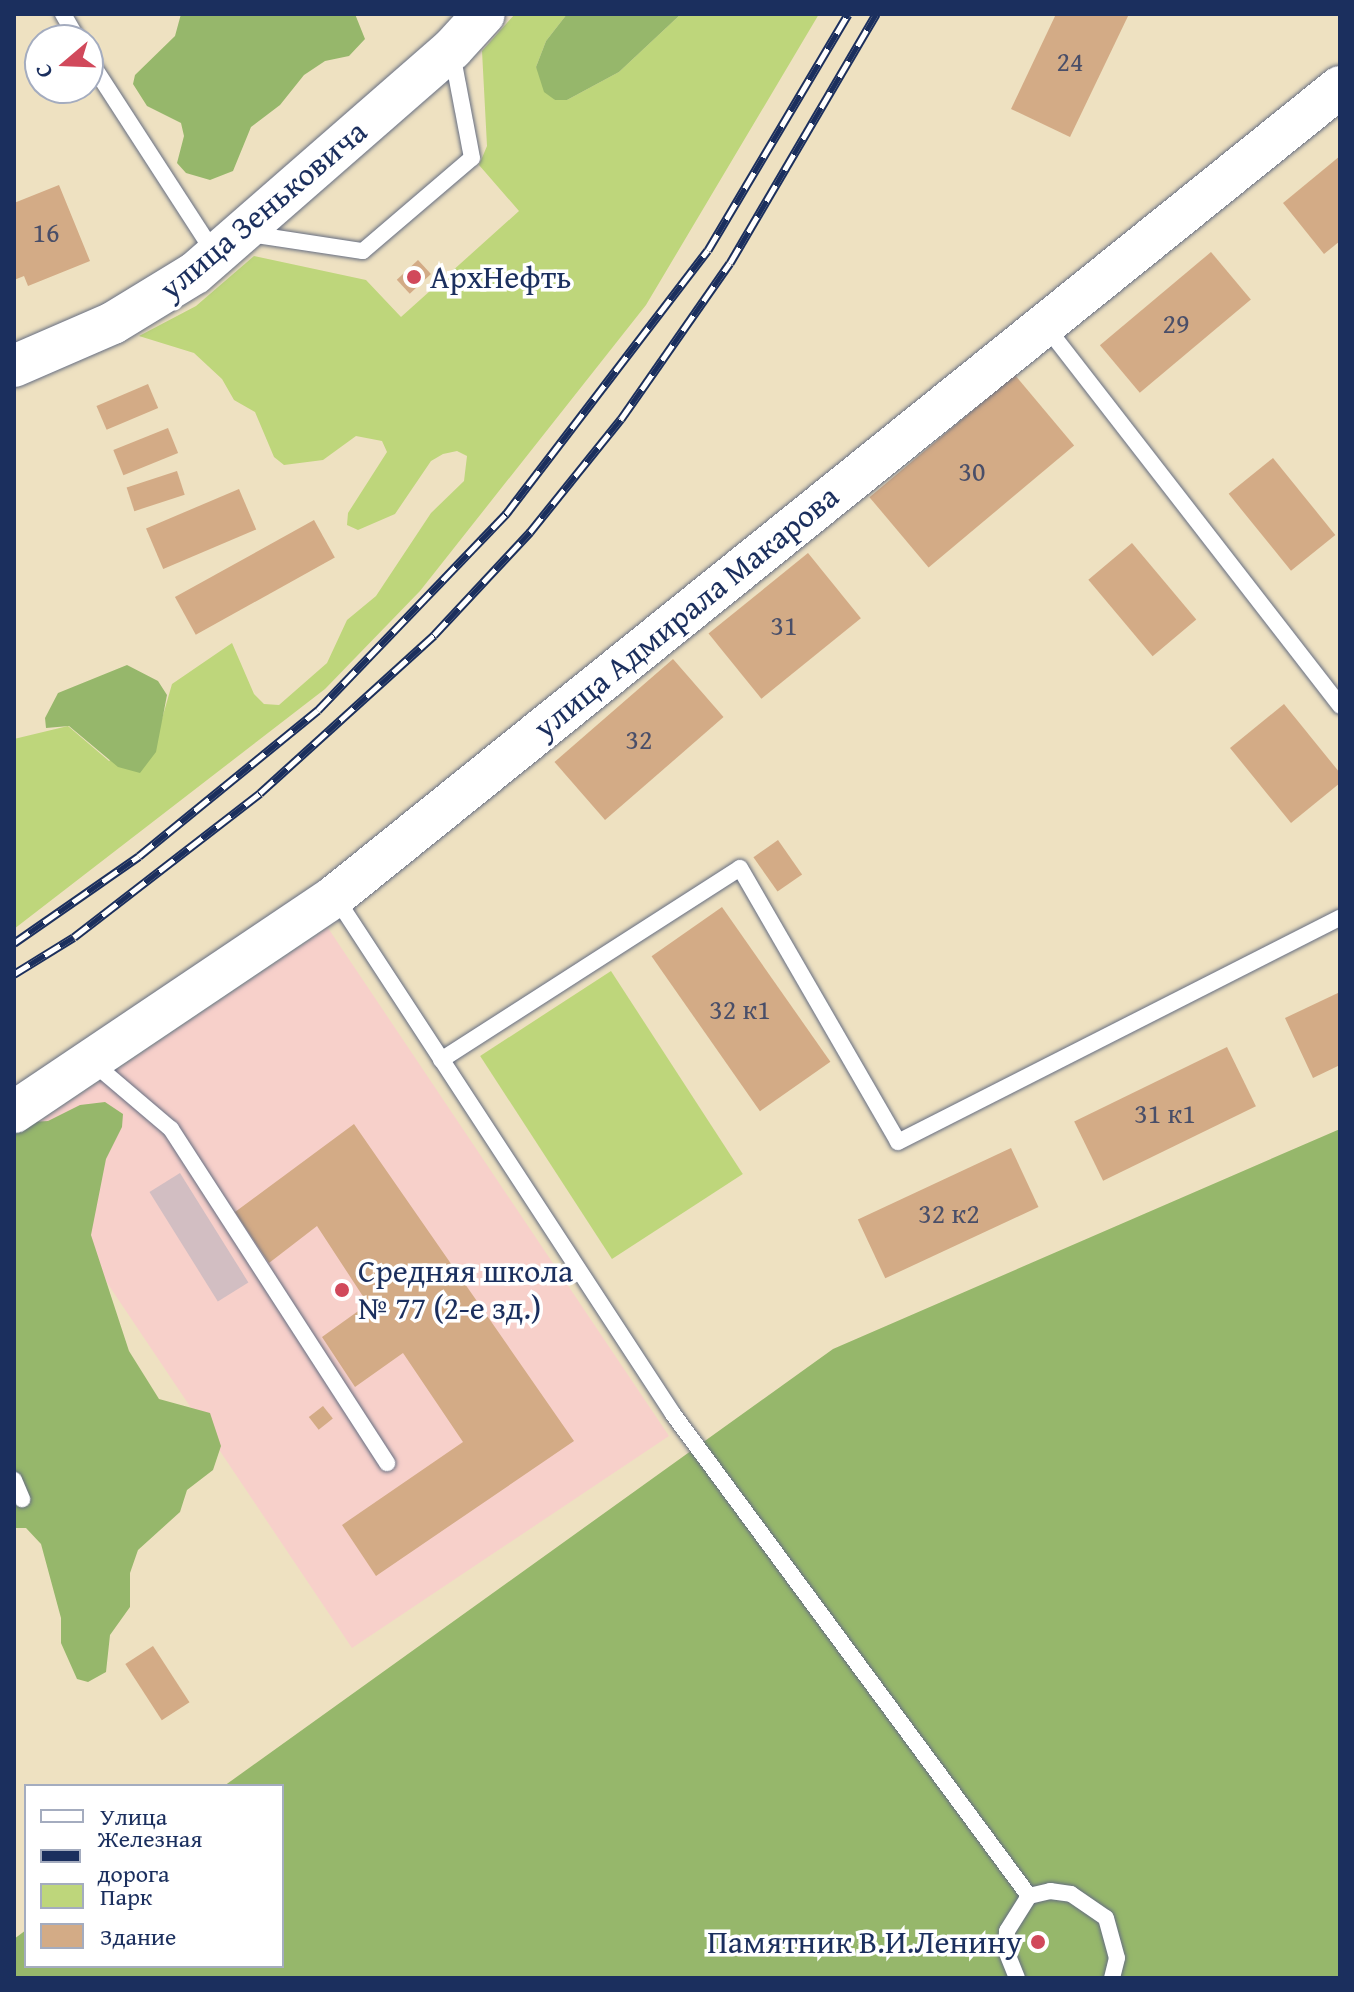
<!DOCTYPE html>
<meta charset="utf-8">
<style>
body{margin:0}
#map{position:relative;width:1354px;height:1992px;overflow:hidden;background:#eee1c1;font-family:"Gentium Book Plus",serif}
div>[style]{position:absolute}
.built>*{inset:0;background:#f7d0ca}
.industrial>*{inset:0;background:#d2bec2;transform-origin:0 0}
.green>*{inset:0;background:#bed67b;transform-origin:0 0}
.forest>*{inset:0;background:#96b76b}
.building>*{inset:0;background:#d3ab86;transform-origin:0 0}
.roads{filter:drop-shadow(0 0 2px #656d81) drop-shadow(0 0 2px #656d81)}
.service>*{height:16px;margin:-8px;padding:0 8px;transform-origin:8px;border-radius:8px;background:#fff}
.tertiary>*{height:42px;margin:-21px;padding:0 21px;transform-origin:21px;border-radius:21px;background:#fff}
.rail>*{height:9px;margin-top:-4.5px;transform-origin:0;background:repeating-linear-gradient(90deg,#fff 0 18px,#1b2f5e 0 36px);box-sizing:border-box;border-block:2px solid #1b2f5e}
.dots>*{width:22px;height:22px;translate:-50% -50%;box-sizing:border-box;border:4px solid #fff;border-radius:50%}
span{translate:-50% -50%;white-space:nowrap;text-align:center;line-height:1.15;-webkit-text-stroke:7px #fff;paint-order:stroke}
.number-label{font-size:28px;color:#494e68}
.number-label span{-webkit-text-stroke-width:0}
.street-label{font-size:32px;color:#1b2f5e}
.poi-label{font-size:32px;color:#1b2f5e}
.left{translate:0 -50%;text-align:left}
.right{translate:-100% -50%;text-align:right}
.frame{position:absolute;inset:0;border:16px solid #1b2f5e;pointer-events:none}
.legend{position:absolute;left:24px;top:1784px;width:260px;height:184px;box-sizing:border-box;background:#fff;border:2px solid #a4acbf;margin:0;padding:10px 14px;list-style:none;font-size:24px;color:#1b2f5e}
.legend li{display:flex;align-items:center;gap:16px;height:40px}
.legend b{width:40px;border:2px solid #a4acbf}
.north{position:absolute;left:24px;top:24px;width:80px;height:80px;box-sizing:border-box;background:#fff;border:2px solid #a4acbf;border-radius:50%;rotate:251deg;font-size:22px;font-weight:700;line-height:32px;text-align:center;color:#1b2f5e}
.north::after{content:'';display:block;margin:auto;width:28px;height:36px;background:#d1495b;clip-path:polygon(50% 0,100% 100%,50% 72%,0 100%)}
</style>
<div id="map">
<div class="built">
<i style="clip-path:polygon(328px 928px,669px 1436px,352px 1648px,14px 1144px,14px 1139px)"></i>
</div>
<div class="industrial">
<i style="left:180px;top:1173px;width:129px;height:36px;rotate:58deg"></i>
</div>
<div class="green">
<i style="clip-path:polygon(515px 14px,567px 14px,546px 41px,536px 67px,555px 100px,567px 100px,619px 72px,681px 14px,819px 14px,646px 305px,420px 591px,325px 689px,14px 929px,14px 739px,68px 726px,109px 761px,159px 729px,172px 684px,232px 643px,254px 694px,264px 704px,279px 705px,327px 663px,347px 620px,376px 596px,431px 513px,464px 481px,467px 456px,457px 451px,443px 454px,431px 461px,395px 514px,358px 530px,347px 525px,348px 513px,387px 452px,382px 441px,356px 436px,323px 460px,284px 465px,274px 457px,255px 412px,234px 400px,222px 379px,194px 353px,139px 336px,196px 306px,254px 256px,366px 280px,401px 317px,519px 211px,479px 165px,487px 146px,482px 51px)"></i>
<i style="left:611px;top:971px;width:242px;height:156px;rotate:57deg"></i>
</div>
<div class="forest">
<i style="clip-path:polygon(181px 14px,355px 14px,365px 39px,349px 56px,325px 61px,304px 75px,280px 105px,251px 127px,233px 171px,210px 180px,186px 173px,177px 163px,184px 136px,181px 123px,147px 106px,133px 84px,135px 75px,175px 36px)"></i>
<i style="clip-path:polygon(567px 14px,681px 14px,619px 72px,567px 100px,555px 100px,544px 92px,536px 67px,546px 41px)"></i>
<i style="clip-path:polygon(127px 665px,158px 681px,167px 695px,156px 752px,140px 773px,118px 767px,69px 726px,46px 728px,45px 718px,58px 693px)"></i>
<i style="clip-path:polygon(105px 1102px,123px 1114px,122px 1127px,106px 1159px,91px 1235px,129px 1351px,159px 1399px,210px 1413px,221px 1446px,213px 1470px,187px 1490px,180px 1512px,138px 1550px,130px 1573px,130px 1607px,110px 1635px,106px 1672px,88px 1682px,77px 1679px,61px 1643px,61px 1618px,41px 1544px,26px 1528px,14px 1528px,14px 1123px,48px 1121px,80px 1105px)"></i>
<i style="clip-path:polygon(1340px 1129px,1340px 1978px,14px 1978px,14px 1939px,26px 1930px,26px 1966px,282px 1966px,282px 1786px,224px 1786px,833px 1349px)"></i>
</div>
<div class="building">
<i style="clip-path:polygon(1056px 14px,1129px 14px,1070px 137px,1011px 109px)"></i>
<i style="clip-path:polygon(1340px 156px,1340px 241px,1324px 254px,1283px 203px)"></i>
<i style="clip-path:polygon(59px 185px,90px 261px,28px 286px,24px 276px,14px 280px,14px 203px)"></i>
<i style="left:1211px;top:252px;width:62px;height:145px;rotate:50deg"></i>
<i style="left:418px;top:260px;width:19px;height:29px;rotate:47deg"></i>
<i style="left:1015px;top:375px;width:92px;height:190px;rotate:50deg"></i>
<i style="left:148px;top:384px;width:26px;height:56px;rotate:67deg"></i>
<i style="left:168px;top:428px;width:27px;height:59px;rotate:68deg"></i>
<i style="left:1273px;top:458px;width:99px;height:57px;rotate:51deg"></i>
<i style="left:177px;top:471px;width:25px;height:53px;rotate:72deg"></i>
<i style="left:239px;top:489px;width:44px;height:101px;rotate:67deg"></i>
<i style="left:314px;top:520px;width:43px;height:159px;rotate:61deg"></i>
<i style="left:1132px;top:543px;width:100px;height:57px;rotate:50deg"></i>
<i style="left:808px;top:553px;width:84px;height:128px;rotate:51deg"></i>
<i style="left:673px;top:659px;width:77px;height:157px;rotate:49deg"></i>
<i style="clip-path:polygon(1284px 704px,1340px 773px,1340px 783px,1291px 823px,1230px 748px)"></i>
<i style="left:778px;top:840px;width:42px;height:30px;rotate:55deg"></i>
<i style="left:722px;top:907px;width:189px;height:86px;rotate:55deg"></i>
<i style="clip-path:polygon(1340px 992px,1340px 1065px,1313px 1078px,1285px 1018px)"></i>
<i style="left:1227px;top:1047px;width:66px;height:170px;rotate:64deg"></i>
<i style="clip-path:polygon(354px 1124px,574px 1441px,376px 1576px,342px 1525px,463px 1442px,403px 1353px,355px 1387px,322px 1337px,368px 1304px,317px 1226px,269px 1263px,235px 1212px)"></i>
<i style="left:1011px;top:1148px;width:65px;height:169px;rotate:65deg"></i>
<i style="left:323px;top:1406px;width:16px;height:18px;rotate:52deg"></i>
<i style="left:153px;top:1646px;width:67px;height:33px;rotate:57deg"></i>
</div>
<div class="roads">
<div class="service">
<i style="left:63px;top:14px;width:30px;rotate:60deg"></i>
<i style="left:88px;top:58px;width:234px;rotate:57.1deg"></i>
<i style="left:250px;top:234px;width:114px;rotate:8.6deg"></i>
<i style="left:363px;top:251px;width:143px;rotate:-40.5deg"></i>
<i style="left:472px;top:158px;width:107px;rotate:-100.8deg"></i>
<i style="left:1044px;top:324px;width:483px;rotate:52.2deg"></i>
<i style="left:336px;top:898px;width:616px;rotate:56.85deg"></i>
<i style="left:673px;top:1414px;width:599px;rotate:53.55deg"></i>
<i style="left:441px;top:1060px;width:355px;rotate:-32.7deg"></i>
<i style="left:740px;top:868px;width:316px;rotate:60deg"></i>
<i style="left:898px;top:1142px;width:496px;rotate:-26.9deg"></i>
<i style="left:91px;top:1061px;width:105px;rotate:40.4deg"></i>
<i style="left:171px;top:1129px;width:398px;rotate:57.1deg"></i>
<i style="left:14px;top:1480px;width:21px;rotate:67deg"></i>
<i style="left:1017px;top:1978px;width:29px;rotate:-112deg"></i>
<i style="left:1006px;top:1951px;width:20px;rotate:-87deg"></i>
<i style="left:1007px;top:1931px;width:41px;rotate:-57.8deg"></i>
<i style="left:1029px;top:1896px;width:22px;rotate:-13deg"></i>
<i style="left:1050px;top:1891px;width:21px;rotate:8deg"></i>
<i style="left:1071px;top:1894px;width:42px;rotate:34.4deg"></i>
<i style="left:1106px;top:1918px;width:41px;rotate:74.6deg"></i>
<i style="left:1117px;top:1958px;width:21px;rotate:104deg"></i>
</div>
<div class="tertiary">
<i style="left:14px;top:366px;width:108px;rotate:-23.5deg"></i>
<i style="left:113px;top:323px;width:96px;rotate:-31.4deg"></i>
<i style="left:195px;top:273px;width:341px;rotate:-41.1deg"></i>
<i style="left:452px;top:49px;width:47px;rotate:-47.6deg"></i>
<i style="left:14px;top:1112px;width:387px;rotate:-33.9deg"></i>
<i style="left:335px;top:896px;width:1290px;rotate:-38.83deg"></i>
</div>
</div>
<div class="rail">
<i style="left:14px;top:943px;width:152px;rotate:-34.8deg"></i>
<i style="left:139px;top:856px;width:231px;rotate:-39.2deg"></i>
<i style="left:318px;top:710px;width:272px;rotate:-46.2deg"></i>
<i style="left:506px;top:514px;width:332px;rotate:-52.6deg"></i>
<i style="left:708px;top:250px;width:274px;rotate:-59.3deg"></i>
<i style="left:14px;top:974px;width:70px;rotate:-31.7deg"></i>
<i style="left:74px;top:937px;width:235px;rotate:-37.7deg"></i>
<i style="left:260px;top:793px;width:235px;rotate:-42.2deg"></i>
<i style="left:434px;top:635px;width:141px;rotate:-47deg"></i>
<i style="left:530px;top:532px;width:145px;rotate:-51.2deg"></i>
<i style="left:621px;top:419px;width:190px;rotate:-55.1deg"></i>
<i style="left:730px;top:263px;width:289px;rotate:-59.6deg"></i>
</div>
<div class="dots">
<i style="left:414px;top:277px;background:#d1495b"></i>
<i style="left:342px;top:1290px;background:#d1495b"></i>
<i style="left:1038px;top:1942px;background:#d1495b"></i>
</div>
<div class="number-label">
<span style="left:1070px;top:61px">24</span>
<span style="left:46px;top:232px">16</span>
<span style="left:1176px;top:323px">29</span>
<span style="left:972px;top:471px">30</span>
<span style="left:784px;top:625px">31</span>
<span style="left:639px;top:739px">32</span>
<span style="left:740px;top:1009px">32 к1</span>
<span style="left:1165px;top:1113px">31 к1</span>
<span style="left:949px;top:1213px">32 к2</span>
</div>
<div class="street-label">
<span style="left:263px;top:210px;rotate:-40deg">улица Зеньковича</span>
<span style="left:686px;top:612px;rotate:-39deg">улица Адмирала Макарова</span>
</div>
<div class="poi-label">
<span class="left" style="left:430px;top:277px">АрхНефть</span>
<span class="left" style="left:358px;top:1290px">Средняя школа<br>№ 77 (2-е зд.)</span>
<span class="right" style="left:1022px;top:1942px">Памятник В.И.Ленину</span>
</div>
<div class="frame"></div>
<ul class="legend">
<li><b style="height:10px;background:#fff"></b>Улица</li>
<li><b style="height:10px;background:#1b2f5e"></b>Железная дорога</li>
<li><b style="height:22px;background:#bed67b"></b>Парк</li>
<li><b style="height:22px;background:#d3ab86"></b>Здание</li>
</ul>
<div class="north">С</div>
</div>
